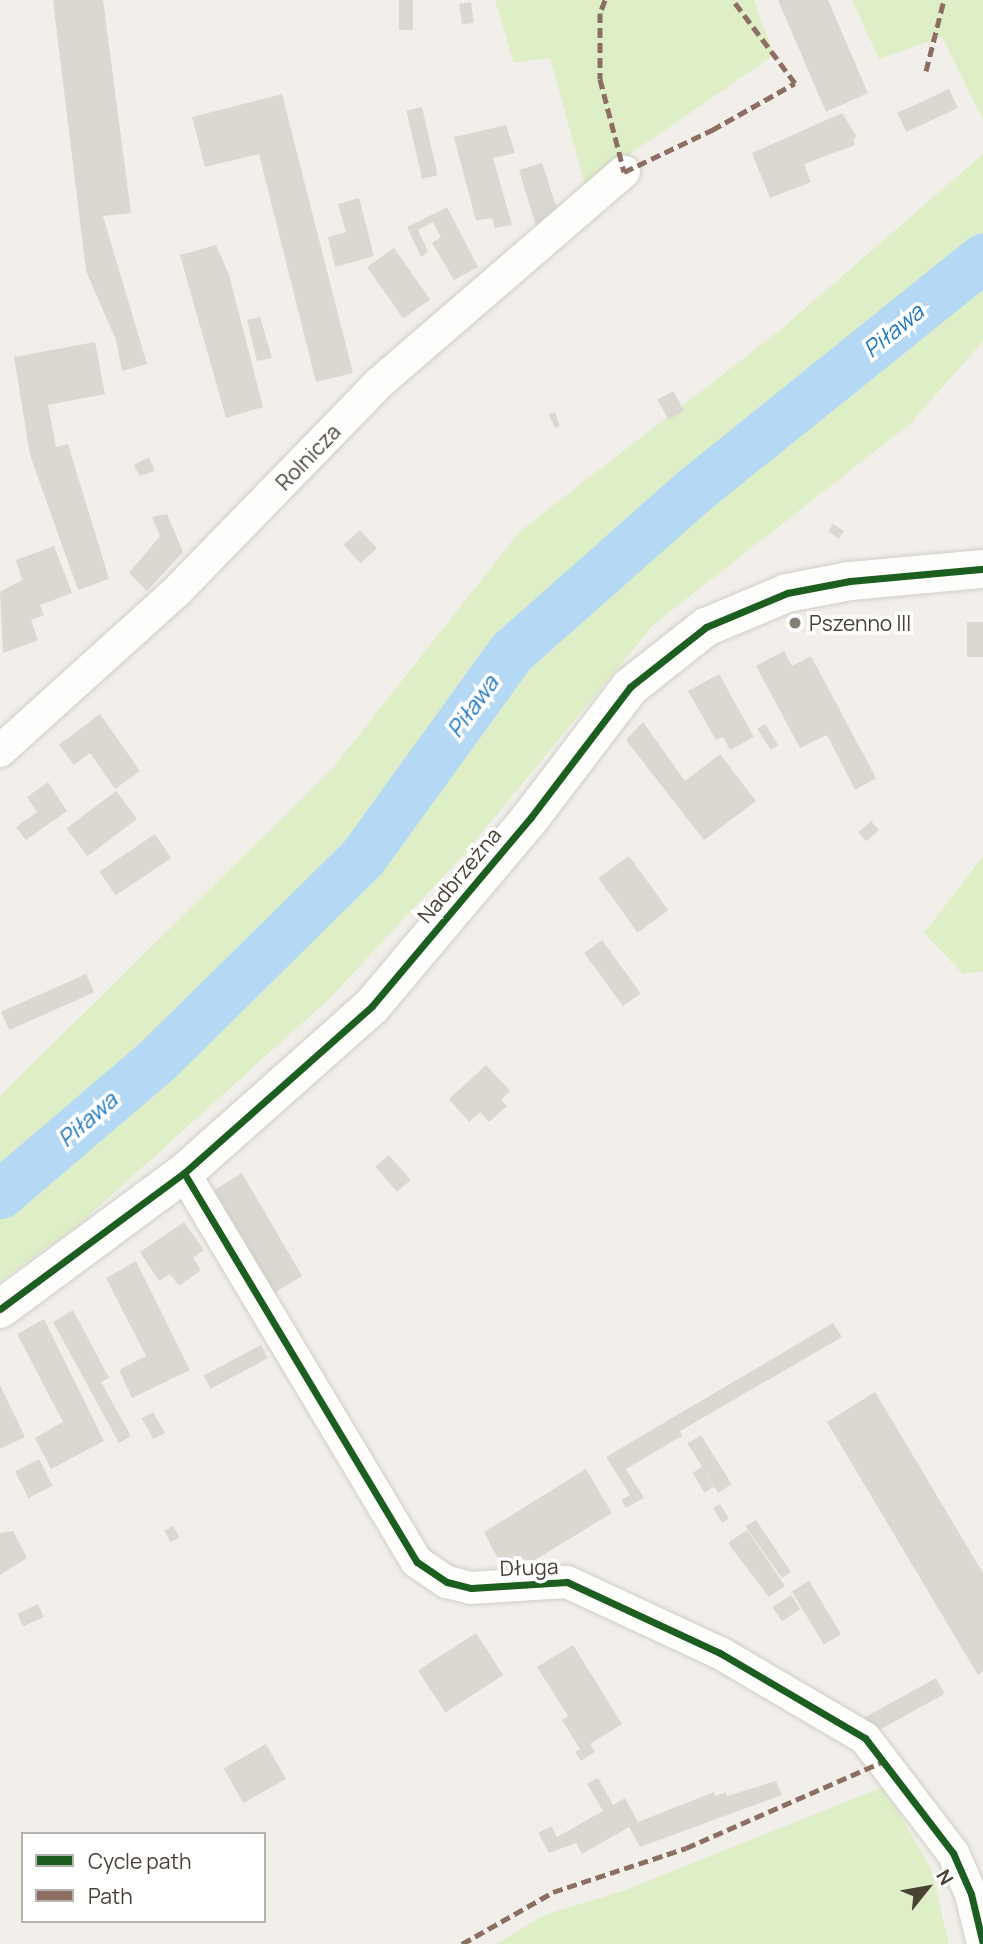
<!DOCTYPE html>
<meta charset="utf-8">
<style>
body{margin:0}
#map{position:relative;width:983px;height:1944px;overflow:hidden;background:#f2efea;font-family:Manrope,sans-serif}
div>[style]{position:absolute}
.green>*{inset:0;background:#deeec7}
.river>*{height:49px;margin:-24.5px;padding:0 24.5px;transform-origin:24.5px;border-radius:24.5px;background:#b5d9f4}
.building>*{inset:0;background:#dbd8d2;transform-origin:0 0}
.roads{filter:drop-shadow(0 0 2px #d0cdc7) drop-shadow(0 0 2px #d0cdc7)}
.minor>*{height:32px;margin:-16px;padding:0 16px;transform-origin:16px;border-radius:16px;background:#fdfdfc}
.tertiary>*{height:38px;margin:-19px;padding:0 19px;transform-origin:19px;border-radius:19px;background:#fdfdfc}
.quiet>*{height:5px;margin-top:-2.5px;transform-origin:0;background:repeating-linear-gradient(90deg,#8d6e63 0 10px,transparent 0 15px)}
.cycleway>*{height:7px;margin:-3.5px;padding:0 3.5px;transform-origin:3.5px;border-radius:3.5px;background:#1b5e20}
.dots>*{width:19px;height:19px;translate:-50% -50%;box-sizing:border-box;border:4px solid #fff;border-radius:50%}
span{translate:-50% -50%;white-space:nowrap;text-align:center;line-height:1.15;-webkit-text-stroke:7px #fff;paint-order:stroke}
.street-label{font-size:21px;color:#484134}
.poi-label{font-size:21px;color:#484134}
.left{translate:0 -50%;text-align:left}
.water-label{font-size:23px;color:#2179c0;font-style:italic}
.legend{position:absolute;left:21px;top:1832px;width:245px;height:91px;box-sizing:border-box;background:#fff;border:2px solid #b6b3ae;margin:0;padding:9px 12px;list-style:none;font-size:21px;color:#484134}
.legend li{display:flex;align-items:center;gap:14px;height:35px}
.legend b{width:35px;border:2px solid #b6b3ae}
.north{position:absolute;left:892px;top:1853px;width:70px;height:70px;-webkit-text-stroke:5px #fff;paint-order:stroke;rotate:59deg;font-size:19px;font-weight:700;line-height:28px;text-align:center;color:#484134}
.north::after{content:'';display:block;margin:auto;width:24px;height:32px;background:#484134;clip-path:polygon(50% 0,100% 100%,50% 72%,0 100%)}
</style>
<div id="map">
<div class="green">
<i style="clip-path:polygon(495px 0,754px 0,774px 55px,585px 185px,550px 58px,514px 63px)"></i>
<i style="clip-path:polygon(852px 0,983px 0,983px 120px,942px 37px,879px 59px)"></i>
<i style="clip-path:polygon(983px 154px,983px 341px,911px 423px,653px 625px,466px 852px,329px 999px,76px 1227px,0 1281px,0 1096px,333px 768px,520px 531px,779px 331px)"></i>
<i style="clip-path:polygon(983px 856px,983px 971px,963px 974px,924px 933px)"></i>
<i style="clip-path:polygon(883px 1787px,931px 1868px,949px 1944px,497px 1944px,544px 1915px,623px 1891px)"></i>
</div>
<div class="river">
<i style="left:0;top:1194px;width:209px;rotate:-40.5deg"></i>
<i style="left:159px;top:1058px;width:285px;rotate:-44.6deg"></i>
<i style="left:362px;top:858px;width:254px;rotate:-54.1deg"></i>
<i style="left:511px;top:652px;width:244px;rotate:-41.5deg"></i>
<i style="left:694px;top:490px;width:371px;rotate:-38.8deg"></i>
</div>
<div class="building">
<i style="clip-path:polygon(53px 0,103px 0,131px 213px,103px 216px,147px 364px,122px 371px,116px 340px,86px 271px)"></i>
<i style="left:399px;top:0;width:14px;height:30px"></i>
<i style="clip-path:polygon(778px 0,828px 0,868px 93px,826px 112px)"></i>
<i style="left:471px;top:2px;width:21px;height:12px;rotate:82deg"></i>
<i style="left:949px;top:89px;width:21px;height:57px;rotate:65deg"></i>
<i style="clip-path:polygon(282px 94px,353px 373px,316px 382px,259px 154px,205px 167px,192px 117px)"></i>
<i style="left:422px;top:107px;width:70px;height:16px;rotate:77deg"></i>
<i style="clip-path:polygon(842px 113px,857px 137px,853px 139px,855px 145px,804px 164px,811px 182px,770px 198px,752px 153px)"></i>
<i style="clip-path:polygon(506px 125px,515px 153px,493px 158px,512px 225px,495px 228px,492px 218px,476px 221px,454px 137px)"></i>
<i style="clip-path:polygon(542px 163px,557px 209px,536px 226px,519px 170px)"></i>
<i style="clip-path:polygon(359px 198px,374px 256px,335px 267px,328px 237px,346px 232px,338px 204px)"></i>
<i style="clip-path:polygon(447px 207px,478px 267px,454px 280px,432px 243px,441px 237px,433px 222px,418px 230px,428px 252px,421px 257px,407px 227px)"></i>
<i style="clip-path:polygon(216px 245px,229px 275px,263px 407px,226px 418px,180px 255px)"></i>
<i style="left:394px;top:248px;width:63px;height:33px;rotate:55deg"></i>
<i style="clip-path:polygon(260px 317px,272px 358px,257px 361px,247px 320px)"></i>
<i style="clip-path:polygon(95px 342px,105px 394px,48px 405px,56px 447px,68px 444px,109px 579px,78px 590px,30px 455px,14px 357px)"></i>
<i style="left:673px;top:391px;width:23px;height:18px;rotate:61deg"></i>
<i style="clip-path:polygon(555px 412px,560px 426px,555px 428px,549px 415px)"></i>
<i style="clip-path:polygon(149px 457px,155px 471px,140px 476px,134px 465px)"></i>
<i style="clip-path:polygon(167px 514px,183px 552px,147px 591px,129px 573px,160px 536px,152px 517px)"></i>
<i style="left:833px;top:524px;width:13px;height:9px;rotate:32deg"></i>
<i style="left:360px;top:530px;width:25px;height:22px;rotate:48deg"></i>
<i style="clip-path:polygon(54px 546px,72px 593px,40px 605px,44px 615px,31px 620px,38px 640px,3px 653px,0 592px,22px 580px,16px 560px)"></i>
<i style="left:967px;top:622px;width:16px;height:35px"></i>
<i style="clip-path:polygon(784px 651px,792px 666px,811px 656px,876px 778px,855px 790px,827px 735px,800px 748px,756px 666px)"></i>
<i style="clip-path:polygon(719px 674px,754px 737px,730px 750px,723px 737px,716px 740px,688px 691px)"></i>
<i style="clip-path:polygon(100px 714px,140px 771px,115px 789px,90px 753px,74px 765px,59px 745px)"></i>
<i style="clip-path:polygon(643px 722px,685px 781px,720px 754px,756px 801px,704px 840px,626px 740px)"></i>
<i style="left:765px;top:724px;width:25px;height:9px;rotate:58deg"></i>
<i style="clip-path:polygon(48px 782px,67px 811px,26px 840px,16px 827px,37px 812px,27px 797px)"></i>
<i style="left:116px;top:791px;width:35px;height:62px;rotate:53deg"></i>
<i style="left:871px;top:821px;width:12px;height:17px;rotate:48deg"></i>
<i style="left:155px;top:834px;width:29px;height:67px;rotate:56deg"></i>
<i style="left:629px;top:856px;width:67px;height:38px;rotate:54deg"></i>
<i style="left:602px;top:940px;width:66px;height:22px;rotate:54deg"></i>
<i style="left:86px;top:974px;width:20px;height:93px;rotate:66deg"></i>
<i style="clip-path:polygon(486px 1065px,510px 1091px,501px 1100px,507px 1106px,489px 1122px,480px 1112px,469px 1122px,449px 1099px)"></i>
<i style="left:389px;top:1155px;width:33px;height:18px;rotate:49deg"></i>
<i style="clip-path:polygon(242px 1173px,302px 1276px,269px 1296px,239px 1246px,245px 1242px,213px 1191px)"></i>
<i style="clip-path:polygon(184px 1222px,204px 1250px,193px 1258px,201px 1270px,179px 1286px,170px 1274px,159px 1281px,140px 1252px)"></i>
<i style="clip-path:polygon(136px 1261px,190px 1370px,132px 1398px,119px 1370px,146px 1356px,106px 1278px)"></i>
<i style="clip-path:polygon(73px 1310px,109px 1378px,101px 1382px,131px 1436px,119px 1443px,53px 1322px)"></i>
<i style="clip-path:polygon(44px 1319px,104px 1441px,51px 1469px,35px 1438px,63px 1422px,17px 1334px)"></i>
<i style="clip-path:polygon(833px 1323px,842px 1337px,680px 1431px,682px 1436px,626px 1469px,644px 1498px,626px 1508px,621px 1500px,630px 1495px,606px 1457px)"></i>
<i style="left:261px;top:1345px;width:15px;height:65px;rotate:62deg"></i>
<i style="clip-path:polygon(0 1385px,25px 1437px,0 1449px)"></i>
<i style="clip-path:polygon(875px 1392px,983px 1573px,983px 1671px,978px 1675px,827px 1422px)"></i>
<i style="left:153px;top:1412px;width:24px;height:13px;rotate:60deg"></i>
<i style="left:701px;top:1435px;width:58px;height:16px;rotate:58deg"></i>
<i style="left:39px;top:1459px;width:30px;height:27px;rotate:63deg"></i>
<i style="left:702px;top:1467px;width:23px;height:11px;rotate:59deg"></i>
<i style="clip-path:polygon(586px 1469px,612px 1513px,525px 1566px,516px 1566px,516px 1571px,504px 1571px,484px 1532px)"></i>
<i style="left:720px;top:1504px;width:17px;height:8px;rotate:59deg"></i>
<i style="clip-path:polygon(756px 1520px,791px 1572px,782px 1578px,745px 1526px)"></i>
<i style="left:173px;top:1526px;width:13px;height:10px;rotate:61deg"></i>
<i style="clip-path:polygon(747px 1530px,785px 1586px,769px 1597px,730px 1546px,729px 1542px)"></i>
<i style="clip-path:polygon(13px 1531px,27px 1558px,0 1575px,0 1533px)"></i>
<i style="left:809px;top:1581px;width:62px;height:20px;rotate:59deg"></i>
<i style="left:791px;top:1595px;width:17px;height:22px;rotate:57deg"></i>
<i style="left:38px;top:1604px;width:14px;height:23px;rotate:65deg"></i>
<i style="left:476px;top:1633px;width:50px;height:69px;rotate:57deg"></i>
<i style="clip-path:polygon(573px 1645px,622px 1724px,590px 1744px,595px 1752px,581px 1761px,575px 1752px,580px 1749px,562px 1720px,568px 1716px,537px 1667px)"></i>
<i style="left:936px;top:1678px;width:18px;height:82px;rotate:61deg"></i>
<i style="left:266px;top:1744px;width:40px;height:49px;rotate:60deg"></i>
<i style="clip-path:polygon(598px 1778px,613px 1805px,625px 1798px,638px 1822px,714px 1792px,715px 1796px,726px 1792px,727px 1796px,776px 1781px,782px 1795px,640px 1847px,629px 1827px,582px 1854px,576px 1843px,549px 1853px,538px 1833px,551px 1826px,557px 1837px,603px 1811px,587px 1784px)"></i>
</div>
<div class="roads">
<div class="minor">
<i style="left:0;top:751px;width:237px;rotate:-42.1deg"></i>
<i style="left:176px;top:592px;width:290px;rotate:-45.8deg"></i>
<i style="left:378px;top:384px;width:325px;rotate:-40.8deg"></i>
<i style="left:184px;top:1173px;width:453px;rotate:59.1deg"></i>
<i style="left:417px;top:1562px;width:36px;rotate:34deg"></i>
<i style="left:447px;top:1582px;width:25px;rotate:14deg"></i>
<i style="left:471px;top:1588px;width:96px;rotate:-3.6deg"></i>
<i style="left:567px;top:1582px;width:169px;rotate:24.9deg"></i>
<i style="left:720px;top:1653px;width:168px;rotate:30.4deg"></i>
<i style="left:865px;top:1738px;width:145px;rotate:52.6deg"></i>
<i style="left:953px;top:1853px;width:45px;rotate:66.3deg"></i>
<i style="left:971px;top:1894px;width:51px;rotate:76.5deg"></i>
</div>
<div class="tertiary">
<i style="left:0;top:1309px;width:229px;rotate:-36.5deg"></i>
<i style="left:184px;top:1173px;width:251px;rotate:-41.6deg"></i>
<i style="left:372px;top:1006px;width:247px;rotate:-49.9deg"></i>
<i style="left:531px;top:817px;width:163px;rotate:-52.7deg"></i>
<i style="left:630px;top:687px;width:97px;rotate:-38.3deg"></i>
<i style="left:706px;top:627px;width:88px;rotate:-22.8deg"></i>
<i style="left:787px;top:593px;width:64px;rotate:-10.8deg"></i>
<i style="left:850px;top:581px;width:134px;rotate:-5.2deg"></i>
</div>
</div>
<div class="quiet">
<i style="left:605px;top:0;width:14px;rotate:111deg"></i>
<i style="left:600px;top:13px;width:66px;rotate:90deg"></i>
<i style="left:600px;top:79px;width:96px;rotate:75.5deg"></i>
<i style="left:624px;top:172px;width:98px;rotate:-25.5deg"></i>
<i style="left:712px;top:130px;width:95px;rotate:-29.5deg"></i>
<i style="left:795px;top:83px;width:104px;rotate:-126.8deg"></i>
<i style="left:926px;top:71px;width:73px;rotate:-75.8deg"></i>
<i style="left:462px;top:1944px;width:105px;rotate:-29.7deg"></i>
<i style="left:553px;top:1892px;width:140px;rotate:-18.3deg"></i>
<i style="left:686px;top:1848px;width:216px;rotate:-23.7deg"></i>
</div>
<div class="cycleway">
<i style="left:184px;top:1173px;width:453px;rotate:59.1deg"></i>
<i style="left:417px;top:1562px;width:36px;rotate:34deg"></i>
<i style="left:447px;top:1582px;width:25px;rotate:14deg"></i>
<i style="left:471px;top:1588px;width:96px;rotate:-3.6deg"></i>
<i style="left:567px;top:1582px;width:169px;rotate:24.9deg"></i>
<i style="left:720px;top:1653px;width:168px;rotate:30.4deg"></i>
<i style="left:865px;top:1738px;width:145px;rotate:52.6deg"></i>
<i style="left:953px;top:1853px;width:45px;rotate:66.3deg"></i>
<i style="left:971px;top:1894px;width:51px;rotate:76.5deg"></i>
<i style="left:0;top:1309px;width:229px;rotate:-36.5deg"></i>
<i style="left:184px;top:1173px;width:251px;rotate:-41.6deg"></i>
<i style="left:372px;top:1006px;width:247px;rotate:-49.9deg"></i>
<i style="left:531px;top:817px;width:163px;rotate:-52.7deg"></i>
<i style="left:630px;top:687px;width:97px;rotate:-38.3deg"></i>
<i style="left:706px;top:627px;width:88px;rotate:-22.8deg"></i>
<i style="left:787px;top:593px;width:64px;rotate:-10.8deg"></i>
<i style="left:850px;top:581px;width:134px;rotate:-5.2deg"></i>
</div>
<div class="dots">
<i style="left:795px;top:623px;background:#847e74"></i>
</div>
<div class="street-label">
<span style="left:308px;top:457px;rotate:-46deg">Rolnicza</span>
<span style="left:459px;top:875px;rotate:-50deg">Nadbrzeżna</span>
<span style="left:529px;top:1567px;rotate:-2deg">Długa</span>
</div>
<div class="poi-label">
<span class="left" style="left:809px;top:623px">Pszenno III</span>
</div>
<div class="water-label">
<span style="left:893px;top:330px;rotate:-39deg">Piława</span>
<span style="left:472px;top:706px;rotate:-54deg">Piława</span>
<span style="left:87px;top:1119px;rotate:-41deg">Piława</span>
</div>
<ul class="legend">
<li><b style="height:9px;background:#1b5e20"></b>Cycle path</li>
<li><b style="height:9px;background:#8d6e63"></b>Path</li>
</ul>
<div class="north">N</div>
</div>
